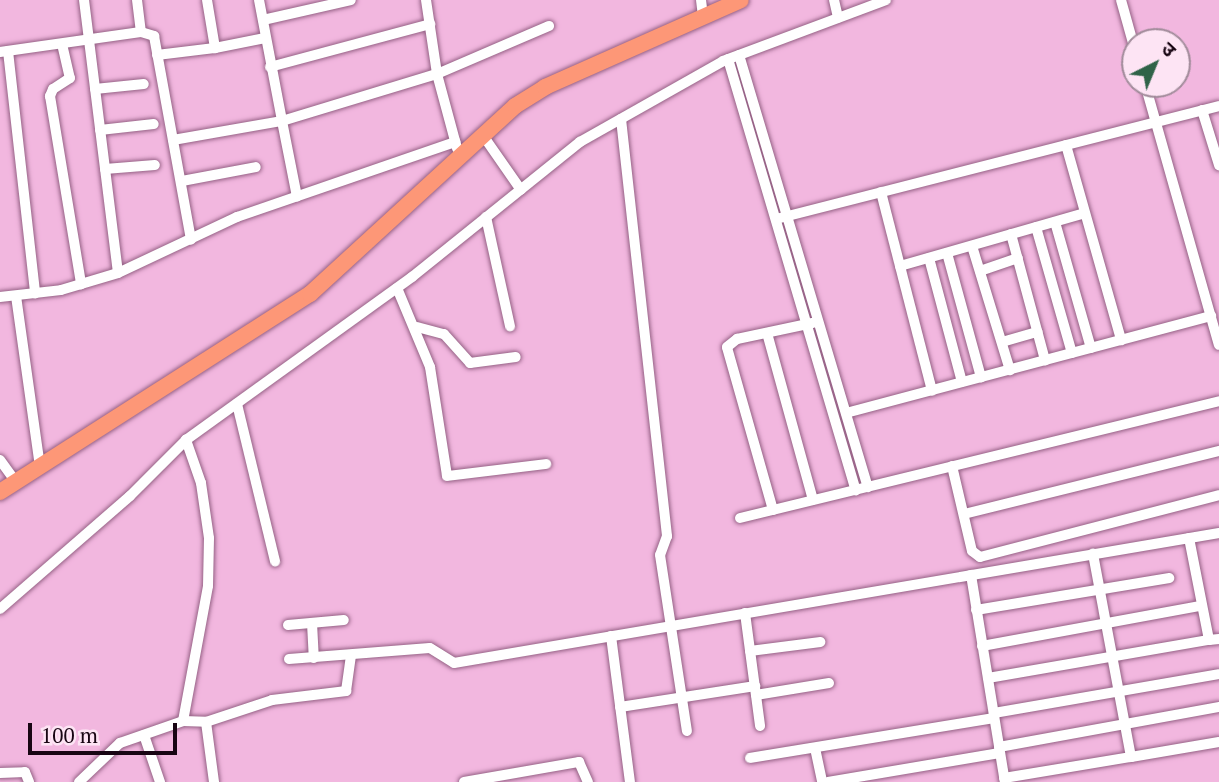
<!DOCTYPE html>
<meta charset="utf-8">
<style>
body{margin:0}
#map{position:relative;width:1219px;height:782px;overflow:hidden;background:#f2b7df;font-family:"PT Serif","Noto Sans Devanagari",serif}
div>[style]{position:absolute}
.roads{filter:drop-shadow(0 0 2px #956185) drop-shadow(0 0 2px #956185)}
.minor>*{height:10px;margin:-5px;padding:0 5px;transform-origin:5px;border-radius:5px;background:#fff}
.highway>*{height:16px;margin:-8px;padding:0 8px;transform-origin:8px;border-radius:8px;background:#fd9777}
span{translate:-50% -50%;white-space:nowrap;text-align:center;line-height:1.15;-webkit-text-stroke:5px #fde4f4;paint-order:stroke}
.north{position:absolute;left:1121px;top:28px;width:70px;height:70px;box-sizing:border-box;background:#fde4f4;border:2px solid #a18b9a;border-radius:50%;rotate:43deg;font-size:19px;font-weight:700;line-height:28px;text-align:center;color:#180513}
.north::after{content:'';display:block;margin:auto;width:24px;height:32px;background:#2f6348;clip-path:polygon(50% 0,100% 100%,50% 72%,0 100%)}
.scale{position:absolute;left:28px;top:723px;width:149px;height:32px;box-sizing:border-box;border:4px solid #180513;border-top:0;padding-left:9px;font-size:21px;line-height:24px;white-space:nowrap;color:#180513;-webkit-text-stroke:5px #fde4f4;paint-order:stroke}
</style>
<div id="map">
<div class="roads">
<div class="minor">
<i style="left:84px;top:0;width:275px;rotate:82.9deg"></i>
<i style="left:137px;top:0;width:32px;rotate:83deg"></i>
<i style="left:141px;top:32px;width:14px;rotate:17deg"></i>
<i style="left:154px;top:36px;width:207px;rotate:79.7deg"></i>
<i style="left:207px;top:0;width:49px;rotate:80.5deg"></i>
<i style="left:215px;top:48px;width:51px;rotate:-11.3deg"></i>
<i style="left:259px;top:0;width:123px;rotate:79.2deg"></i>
<i style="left:282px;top:121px;width:162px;rotate:-16.9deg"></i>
<i style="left:437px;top:74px;width:122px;rotate:-23.2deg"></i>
<i style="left:426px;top:0;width:75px;rotate:81.5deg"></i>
<i style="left:437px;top:74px;width:77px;rotate:74.9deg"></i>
<i style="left:701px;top:0;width:17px;rotate:83deg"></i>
<i style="left:834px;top:0;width:18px;rotate:77deg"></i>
<i style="left:1121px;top:0;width:52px;rotate:74.4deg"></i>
<i style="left:263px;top:20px;width:90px;rotate:-12.8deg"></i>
<i style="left:62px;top:44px;width:35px;rotate:77deg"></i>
<i style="left:70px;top:78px;width:20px;rotate:147deg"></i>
<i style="left:53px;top:89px;width:8px;rotate:113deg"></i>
<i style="left:50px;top:96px;width:191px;rotate:80.6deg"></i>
<i style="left:8px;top:51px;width:244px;rotate:83.6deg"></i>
<i style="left:0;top:52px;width:142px;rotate:-8.1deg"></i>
<i style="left:157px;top:55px;width:58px;rotate:-6.9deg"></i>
<i style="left:739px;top:55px;width:451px;rotate:73.4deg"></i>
<i style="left:728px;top:59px;width:450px;rotate:73.5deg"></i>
<i style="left:270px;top:67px;width:166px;rotate:-15deg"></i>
<i style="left:1145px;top:84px;width:271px;rotate:74.2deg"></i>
<i style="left:95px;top:89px;width:49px;rotate:-5.8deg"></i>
<i style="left:1202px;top:110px;width:58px;rotate:72.8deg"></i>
<i style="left:621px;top:119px;width:420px;rotate:83.7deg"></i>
<i style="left:667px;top:536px;width:20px;rotate:110deg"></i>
<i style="left:660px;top:555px;width:178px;rotate:81.3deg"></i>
<i style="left:100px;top:130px;width:54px;rotate:-6.3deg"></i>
<i style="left:482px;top:134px;width:68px;rotate:55.1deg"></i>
<i style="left:173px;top:140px;width:111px;rotate:-9.9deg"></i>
<i style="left:282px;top:121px;width:77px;rotate:78.8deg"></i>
<i style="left:1066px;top:145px;width:203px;rotate:74.2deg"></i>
<i style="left:105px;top:169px;width:50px;rotate:-4.6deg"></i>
<i style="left:182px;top:181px;width:75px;rotate:-10.7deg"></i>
<i style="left:881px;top:192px;width:205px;rotate:75.6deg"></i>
<i style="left:486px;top:217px;width:112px;rotate:77.6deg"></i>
<i style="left:776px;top:219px;width:457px;rotate:-14.3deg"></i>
<i style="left:1055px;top:222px;width:131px;rotate:74.1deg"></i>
<i style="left:1036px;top:227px;width:131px;rotate:74.1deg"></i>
<i style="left:1011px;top:234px;width:131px;rotate:74.9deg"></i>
<i style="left:972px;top:246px;width:130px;rotate:73deg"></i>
<i style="left:947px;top:253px;width:129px;rotate:74.7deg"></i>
<i style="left:929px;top:258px;width:128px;rotate:75.1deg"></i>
<i style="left:900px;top:266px;width:192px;rotate:-16deg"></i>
<i style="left:980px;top:271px;width:40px;rotate:-18.9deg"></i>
<i style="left:397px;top:288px;width:86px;rotate:67.3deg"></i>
<i style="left:430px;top:367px;width:110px;rotate:81.1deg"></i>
<i style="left:447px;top:476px;width:100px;rotate:-6.9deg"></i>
<i style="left:16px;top:296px;width:173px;rotate:82deg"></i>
<i style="left:0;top:297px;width:61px;rotate:-6.5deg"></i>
<i style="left:61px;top:290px;width:59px;rotate:-16.6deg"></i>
<i style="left:118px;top:273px;width:132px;rotate:-25.2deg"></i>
<i style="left:237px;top:217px;width:231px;rotate:-19deg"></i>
<i style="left:417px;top:327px;width:28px;rotate:15deg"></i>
<i style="left:444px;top:334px;width:39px;rotate:48deg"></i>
<i style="left:470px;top:363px;width:46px;rotate:-7.4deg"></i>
<i style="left:767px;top:333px;width:173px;rotate:74.6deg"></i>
<i style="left:1002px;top:342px;width:37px;rotate:-16deg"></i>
<i style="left:237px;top:404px;width:162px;rotate:76.4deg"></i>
<i style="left:846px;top:413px;width:378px;rotate:-14.9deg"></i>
<i style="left:0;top:460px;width:27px;rotate:54deg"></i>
<i style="left:952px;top:466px;width:87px;rotate:76.8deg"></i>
<i style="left:972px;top:551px;width:10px;rotate:37deg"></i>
<i style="left:980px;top:557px;width:247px;rotate:-14.5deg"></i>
<i style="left:773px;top:510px;width:169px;rotate:-105.8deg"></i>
<i style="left:727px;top:347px;width:13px;rotate:-39deg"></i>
<i style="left:737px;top:339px;width:77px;rotate:-12deg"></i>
<i style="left:964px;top:514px;width:263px;rotate:-13.9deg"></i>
<i style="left:740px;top:518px;width:493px;rotate:-13.7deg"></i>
<i style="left:1189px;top:538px;width:104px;rotate:78.9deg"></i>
<i style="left:1209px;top:640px;width:10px;rotate:-6deg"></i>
<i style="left:971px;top:575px;width:210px;rotate:80.7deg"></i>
<i style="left:0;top:609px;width:172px;rotate:-41deg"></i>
<i style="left:130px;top:496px;width:79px;rotate:-45deg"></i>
<i style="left:186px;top:440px;width:279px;rotate:-35.8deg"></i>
<i style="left:412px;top:277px;width:216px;rotate:-38.8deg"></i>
<i style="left:580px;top:142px;width:164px;rotate:-29.5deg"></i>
<i style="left:723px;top:61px;width:174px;rotate:-20.5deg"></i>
<i style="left:976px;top:610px;width:196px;rotate:-9.4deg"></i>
<i style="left:745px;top:613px;width:114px;rotate:82.4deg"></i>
<i style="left:312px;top:623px;width:35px;rotate:87deg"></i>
<i style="left:288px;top:625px;width:56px;rotate:-5.1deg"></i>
<i style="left:611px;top:636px;width:147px;rotate:82.6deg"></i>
<i style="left:982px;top:646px;width:222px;rotate:-10.4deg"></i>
<i style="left:750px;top:651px;width:71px;rotate:-7.3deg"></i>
<i style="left:289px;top:659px;width:141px;rotate:-4.5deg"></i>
<i style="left:430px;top:648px;width:28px;rotate:32deg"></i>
<i style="left:454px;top:663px;width:776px;rotate:-9.64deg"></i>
<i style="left:988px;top:678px;width:224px;rotate:-9.8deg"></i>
<i style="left:756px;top:695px;width:74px;rotate:-9.3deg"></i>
<i style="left:620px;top:707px;width:137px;rotate:-8.8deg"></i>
<i style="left:994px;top:713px;width:228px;rotate:-9.8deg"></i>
<i style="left:183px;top:721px;width:23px;rotate:2deg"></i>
<i style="left:206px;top:722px;width:70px;rotate:-18.4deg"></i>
<i style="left:272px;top:700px;width:75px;rotate:-6.9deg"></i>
<i style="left:346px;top:691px;width:35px;rotate:-82deg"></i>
<i style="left:206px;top:722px;width:61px;rotate:82.4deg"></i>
<i style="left:144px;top:735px;width:50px;rotate:71.2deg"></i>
<i style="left:999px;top:747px;width:224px;rotate:-10.3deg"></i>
<i style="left:815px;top:748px;width:35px;rotate:78deg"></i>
<i style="left:1131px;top:757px;width:89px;rotate:-9.7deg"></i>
<i style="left:750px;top:758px;width:247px;rotate:-9.3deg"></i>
<i style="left:0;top:773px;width:25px;rotate:-2deg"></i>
<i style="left:25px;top:772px;width:11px;rotate:68deg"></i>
<i style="left:1004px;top:778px;width:129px;rotate:-9.4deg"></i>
<i style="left:1131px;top:757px;width:207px;rotate:-100.6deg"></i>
<i style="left:79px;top:782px;width:57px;rotate:-43.6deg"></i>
<i style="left:120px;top:743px;width:67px;rotate:-19.2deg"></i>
<i style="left:183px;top:721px;width:137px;rotate:-79.5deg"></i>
<i style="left:208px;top:586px;width:48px;rotate:-88.8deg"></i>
<i style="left:209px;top:538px;width:56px;rotate:-98.3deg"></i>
<i style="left:201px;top:483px;width:46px;rotate:-109.2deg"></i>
<i style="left:464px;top:782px;width:117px;rotate:-9.9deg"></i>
<i style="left:579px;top:762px;width:22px;rotate:66deg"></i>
<i style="left:828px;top:782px;width:174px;rotate:-9.6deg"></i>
</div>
<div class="highway">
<i style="left:0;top:492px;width:368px;rotate:-32.6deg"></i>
<i style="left:310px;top:294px;width:278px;rotate:-42.5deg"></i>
<i style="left:515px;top:106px;width:36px;rotate:-32deg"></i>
<i style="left:545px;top:87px;width:214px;rotate:-23.9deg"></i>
</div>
</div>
<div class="north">उ</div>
<div class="scale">100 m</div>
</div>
